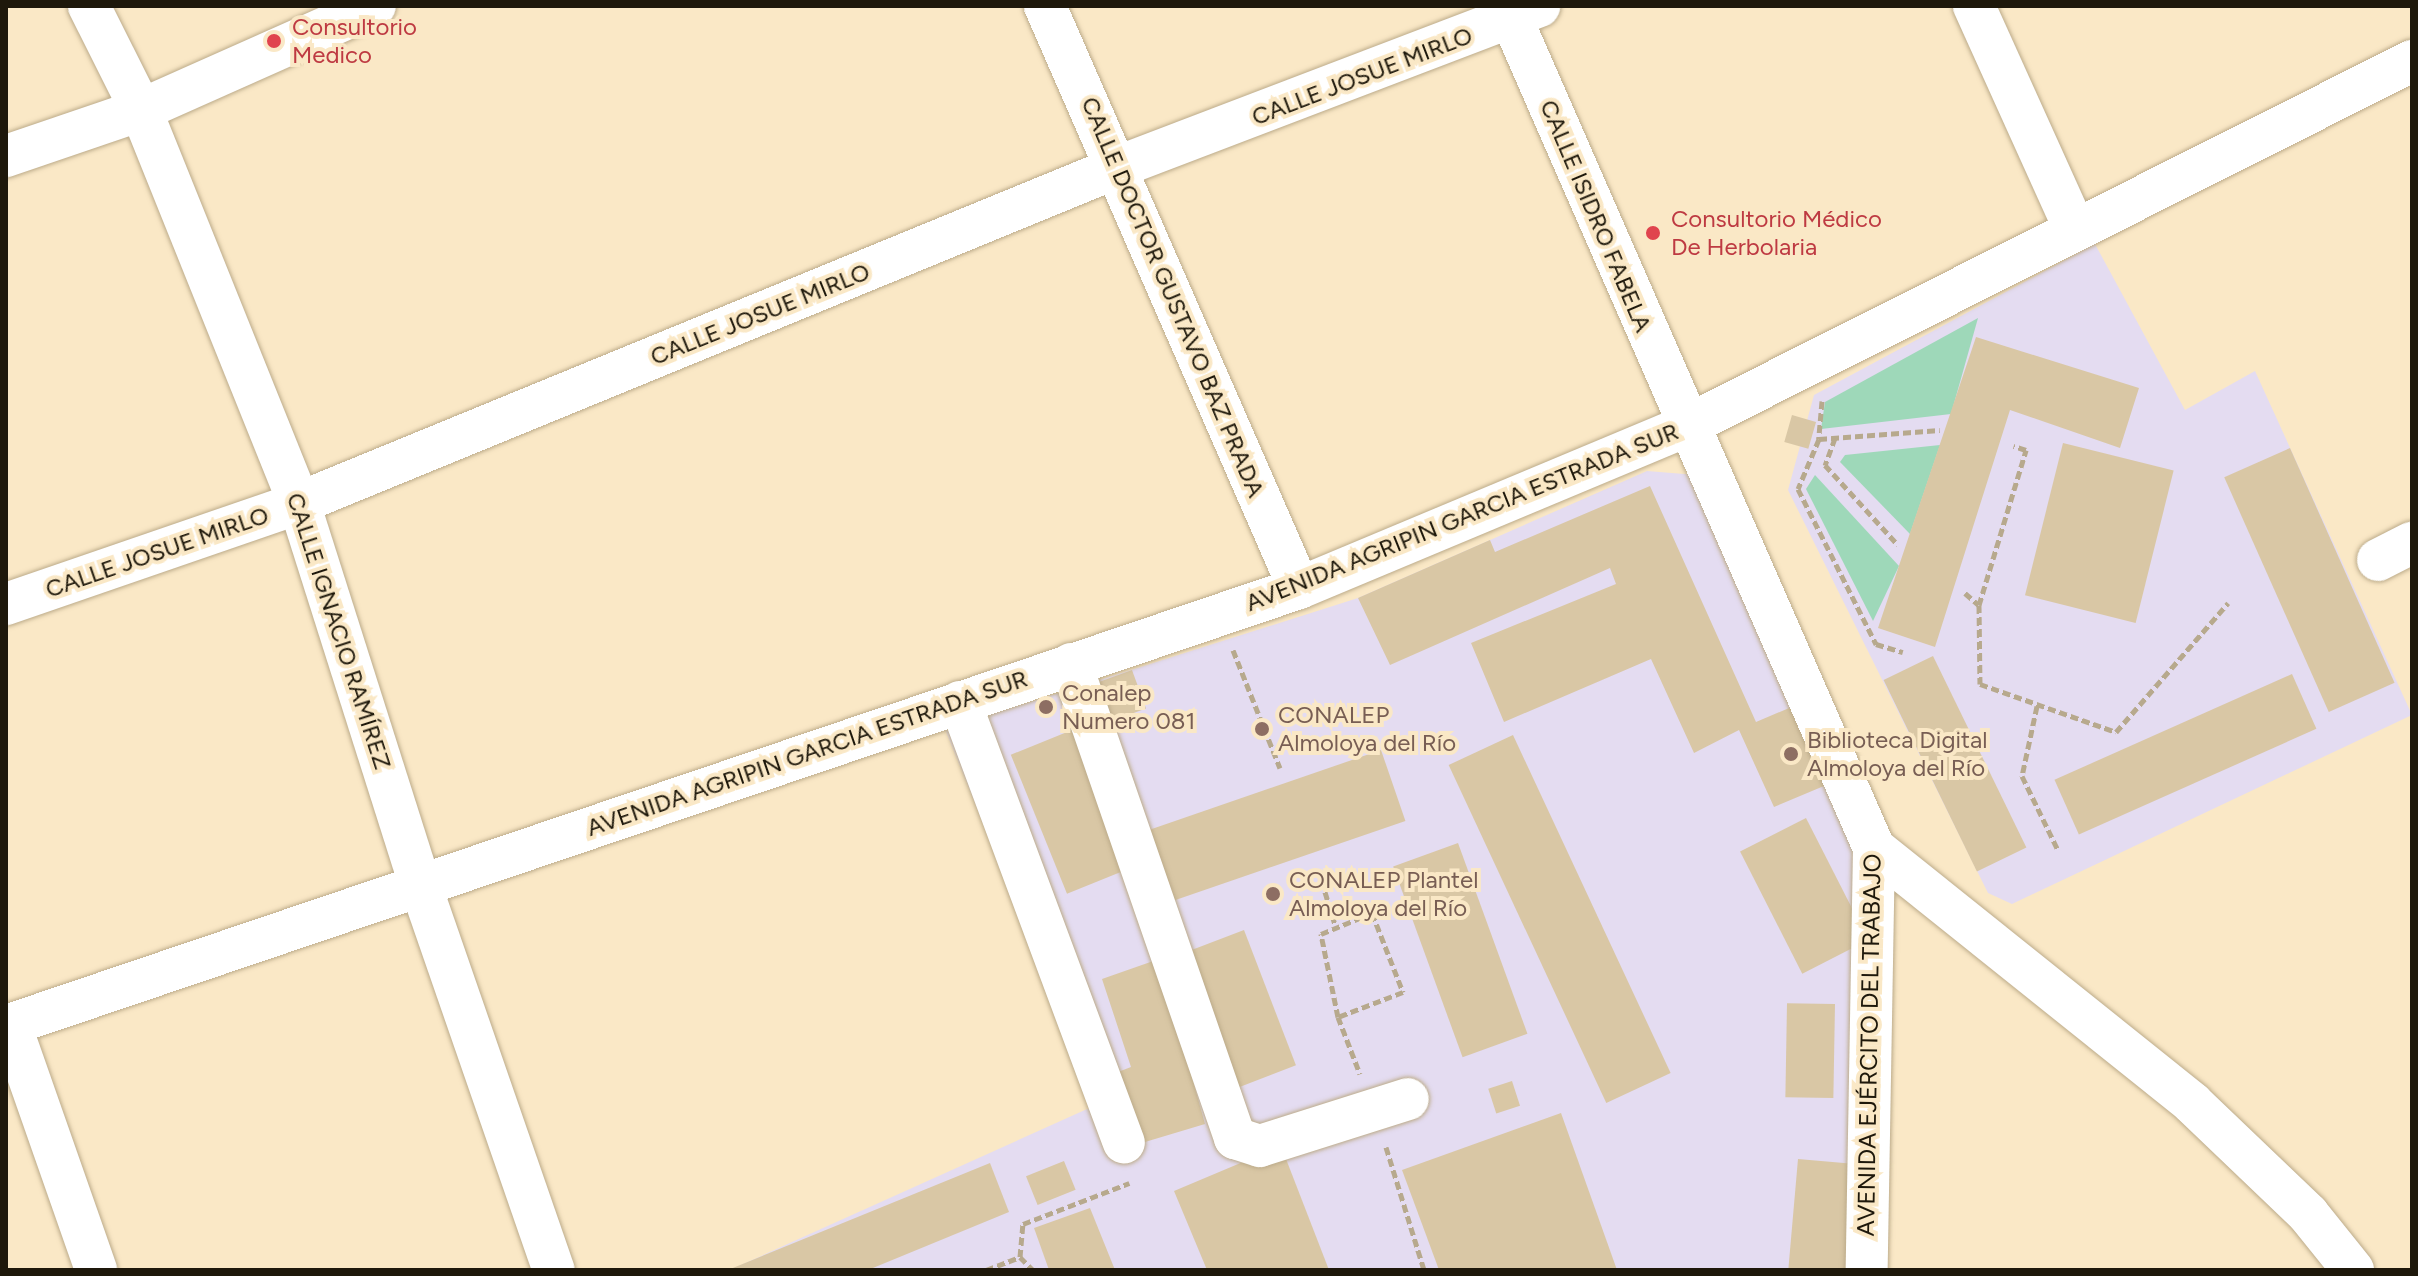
<!DOCTYPE html>
<meta charset="utf-8">
<style>
body{margin:0}
#map{position:relative;width:2418px;height:1276px;overflow:hidden;background:#fae8c6;font-family:Figtree,sans-serif}
div>[style]{position:absolute}
.education>*{inset:0;background:#e4dcf1}
.green>*{inset:0;background:#9ed8b9}
.building>*{inset:0;background:#d9c7a5;transform-origin:0 0}
.path>*{height:5px;margin-top:-2.5px;transform-origin:0;background:repeating-linear-gradient(90deg,#b7a98d 0 8px,transparent 0 12px)}
.roads{filter:drop-shadow(0 0 2px #bcab8a) drop-shadow(0 0 2px #bcab8a)}
.minor>*{height:42px;margin:-21px;padding:0 21px;transform-origin:21px;border-radius:21px;background:#fff}
.dots>*{width:22px;height:22px;translate:-50% -50%;box-sizing:border-box;border:4px solid #fae8c6;border-radius:50%}
span{translate:-50% -50%;white-space:nowrap;text-align:center;line-height:1.15;-webkit-text-stroke:8px #fae8c6;paint-order:stroke}
.health-label{font-size:24px;color:#be3a42}
.left{translate:0 -50%;text-align:left}
.street-label{font-size:24px;color:#1e180b}
.education-label{font-size:24px;color:#785e54}
.frame{position:absolute;inset:0;border:8px solid #1e180b;pointer-events:none}
</style>
<div id="map">
<div class="education">
<i style="clip-path:polygon(2095px 244px,2185px 410px,2255px 371px,2412px 715px,2012px 904px,1988px 893px,1788px 490px,1814px 395px)"></i>
<i style="clip-path:polygon(1647px 471px,1709px 476px,1874px 848px,1867px 1270px,730px 1270px,1096px 1105px,945px 729px,1358px 598px)"></i>
</div>
<div class="green">
<i style="clip-path:polygon(1978px 318px,1951px 414px,1821px 429px,1825px 402px)"></i>
<i style="clip-path:polygon(1940px 445px,1910px 534px,1840px 462px,1845px 455px)"></i>
<i style="clip-path:polygon(1815px 475px,1899px 566px,1873px 621px,1806px 489px)"></i>
</div>
<div class="building">
<i style="clip-path:polygon(1976px 337px,2139px 388px,2120px 448px,2010px 410px,1935px 647px,1878px 628px)"></i>
<i style="left:1792px;top:415px;width:25px;height:28px;rotate:16deg"></i>
<i style="left:2063px;top:443px;width:114px;height:157px;rotate:14deg"></i>
<i style="left:2290px;top:448px;width:257px;height:72px;rotate:66deg"></i>
<i style="clip-path:polygon(1650px 486px,1756px 722px,1808px 700px,1843px 778px,1774px 807px,1739px 730px,1694px 753px,1651px 659px,1504px 722px,1471px 643px,1616px 584px,1610px 568px,1390px 665px,1358px 598px,1490px 540px,1495px 552px)"></i>
<i style="left:1933px;top:656px;width:213px;height:55px;rotate:64deg"></i>
<i style="left:1132px;top:670px;width:41px;height:55px;rotate:70deg"></i>
<i style="left:2292px;top:674px;width:60px;height:260px;rotate:66deg"></i>
<i style="left:1072px;top:730px;width:150px;height:66px;rotate:68deg"></i>
<i style="left:1513px;top:735px;width:373px;height:71px;rotate:65deg"></i>
<i style="left:1381px;top:750px;width:75px;height:247px;rotate:71deg"></i>
<i style="left:1806px;top:818px;width:137px;height:74px;rotate:63deg"></i>
<i style="left:1458px;top:843px;width:203px;height:69px;rotate:70deg"></i>
<i style="left:1244px;top:930px;width:145px;height:68px;rotate:69deg"></i>
<i style="clip-path:polygon(1159px 959px,1205px 1124px,1145px 1142px,1118px 1072px,1131px 1067px,1102px 979px)"></i>
<i style="left:1835px;top:1004px;width:94px;height:48px;rotate:91deg"></i>
<i style="left:1512px;top:1081px;width:26px;height:25px;rotate:72deg"></i>
<i style="clip-path:polygon(1561px 1113px,1617px 1270px,1439px 1270px,1402px 1170px)"></i>
<i style="clip-path:polygon(1281px 1146px,1329px 1270px,1207px 1270px,1174px 1191px)"></i>
<i style="left:1798px;top:1159px;width:69px;height:111px;rotate:5deg"></i>
<i style="left:1064px;top:1161px;width:31px;height:41px;rotate:68deg"></i>
<i style="clip-path:polygon(990px 1163px,1009px 1212px,868px 1270px,728px 1270px)"></i>
<i style="clip-path:polygon(1090px 1208px,1115px 1270px,1049px 1270px,1034px 1228px)"></i>
</div>
<div class="path">
<i style="left:1822px;top:401px;width:38px;rotate:95deg"></i>
<i style="left:1819px;top:439px;width:54px;rotate:112.8deg"></i>
<i style="left:1798px;top:489px;width:174px;rotate:63.3deg"></i>
<i style="left:1876px;top:644px;width:28px;rotate:17deg"></i>
<i style="left:1835px;top:438px;width:29px;rotate:110deg"></i>
<i style="left:1825px;top:465px;width:108px;rotate:47.6deg"></i>
<i style="left:1819px;top:439px;width:121px;rotate:-4.3deg"></i>
<i style="left:1965px;top:593px;width:18px;rotate:41deg"></i>
<i style="left:1979px;top:605px;width:162px;rotate:-73.1deg"></i>
<i style="left:2026px;top:450px;width:13px;rotate:-162deg"></i>
<i style="left:1979px;top:605px;width:79px;rotate:89.3deg"></i>
<i style="left:1980px;top:684px;width:144px;rotate:19.4deg"></i>
<i style="left:2116px;top:732px;width:171px;rotate:-49deg"></i>
<i style="left:1233px;top:650px;width:127px;rotate:68.3deg"></i>
<i style="left:2037px;top:706px;width:72px;rotate:102.1deg"></i>
<i style="left:2022px;top:776px;width:82px;rotate:64.1deg"></i>
<i style="left:1318px;top:869px;width:62px;rotate:73deg"></i>
<i style="left:1338px;top:1017px;width:85px;rotate:-101.6deg"></i>
<i style="left:1321px;top:934px;width:55px;rotate:-22.4deg"></i>
<i style="left:1372px;top:913px;width:85px;rotate:68.6deg"></i>
<i style="left:1403px;top:992px;width:70px;rotate:159deg"></i>
<i style="left:1338px;top:1017px;width:61px;rotate:68.9deg"></i>
<i style="left:1386px;top:1147px;width:129px;rotate:72.8deg"></i>
<i style="left:1020px;top:1257px;width:18px;rotate:45deg"></i>
<i style="left:986px;top:1270px;width:36px;rotate:-21deg"></i>
<i style="left:1020px;top:1257px;width:33px;rotate:-85deg"></i>
<i style="left:1023px;top:1224px;width:114px;rotate:-21.1deg"></i>
</div>
<div class="roads">
<div class="minor">
<i style="left:89px;top:6px;width:116px;rotate:63.4deg"></i>
<i style="left:141px;top:110px;width:424px;rotate:68.1deg"></i>
<i style="left:299px;top:503px;width:400px;rotate:72.4deg"></i>
<i style="left:420px;top:884px;width:409px;rotate:70.9deg"></i>
<i style="left:1045px;top:6px;width:635px;rotate:66.42deg"></i>
<i style="left:1506px;top:6px;width:919px;rotate:66.39deg"></i>
<i style="left:1874px;top:848px;width:422px;rotate:91deg"></i>
<i style="left:1974px;top:6px;width:243px;rotate:65.7deg"></i>
<i style="left:6px;top:156px;width:143px;rotate:-18.8deg"></i>
<i style="left:141px;top:110px;width:256px;rotate:-24deg"></i>
<i style="left:2378px;top:560px;width:38px;rotate:-27deg"></i>
<i style="left:6px;top:604px;width:310px;rotate:-19deg"></i>
<i style="left:299px;top:503px;width:885px;rotate:-22.31deg"></i>
<i style="left:1118px;top:167px;width:451px;rotate:-20.9deg"></i>
<i style="left:1071px;top:664px;width:502px;rotate:70.91deg"></i>
<i style="left:1235px;top:1138px;width:26px;rotate:18deg"></i>
<i style="left:1260px;top:1146px;width:155px;rotate:-17.6deg"></i>
<i style="left:960px;top:702px;width:470px;rotate:69.6deg"></i>
<i style="left:1874px;top:848px;width:408px;rotate:38.7deg"></i>
<i style="left:2192px;top:1103px;width:161px;rotate:43.7deg"></i>
<i style="left:2308px;top:1214px;width:72px;rotate:51.2deg"></i>
<i style="left:10px;top:1024px;width:261px;rotate:70.7deg"></i>
<i style="left:6px;top:1026px;width:1365px;rotate:-18.71deg"></i>
<i style="left:1299px;top:588px;width:420px;rotate:-22.7deg"></i>
<i style="left:1686px;top:426px;width:813px;rotate:-26.69deg"></i>
</div>
</div>
<div class="dots">
<i style="left:274px;top:41px;background:#e0444e"></i>
<i style="left:1653px;top:233px;background:#e0444e"></i>
<i style="left:1046px;top:707px;background:#8d6e63"></i>
<i style="left:1262px;top:729px;background:#8d6e63"></i>
<i style="left:1791px;top:754px;background:#8d6e63"></i>
<i style="left:1273px;top:894px;background:#8d6e63"></i>
</div>
<div class="health-label">
<span class="left" style="left:292px;top:41px">Consultorio<br>Medico</span>
<span class="left" style="left:1671px;top:233px">Consultorio Médico<br>De Herbolaria</span>
</div>
<div class="street-label">
<span style="left:1362px;top:76px;rotate:-21deg">CALLE JOSUE MIRLO</span>
<span style="left:1596px;top:216px;rotate:67deg">CALLE ISIDRO FABELA</span>
<span style="left:1173px;top:297px;rotate:67deg">CALLE DOCTOR GUSTAVO BAZ PRADA</span>
<span style="left:760px;top:314px;rotate:-22deg">CALLE JOSUE MIRLO</span>
<span style="left:1462px;top:517px;rotate:-22deg">AVENIDA AGRIPIN GARCIA ESTRADA SUR</span>
<span style="left:157px;top:552px;rotate:-19deg">CALLE JOSUE MIRLO</span>
<span style="left:339px;top:631px;rotate:72deg">CALLE IGNACIO RAMÍREZ</span>
<span style="left:807px;top:753px;rotate:-19deg">AVENIDA AGRIPIN GARCIA ESTRADA SUR</span>
<span style="left:1869px;top:1045px;rotate:-89deg">AVENIDA EJÉRCITO DEL TRABAJO</span>
</div>
<div class="education-label">
<span class="left" style="left:1062px;top:707px">Conalep<br>Numero 081</span>
<span class="left" style="left:1278px;top:729px">CONALEP<br>Almoloya del Río</span>
<span class="left" style="left:1807px;top:754px">Biblioteca Digital<br>Almoloya del Río</span>
<span class="left" style="left:1289px;top:894px">CONALEP Plantel<br>Almoloya del Río</span>
</div>
<div class="frame"></div>
</div>
